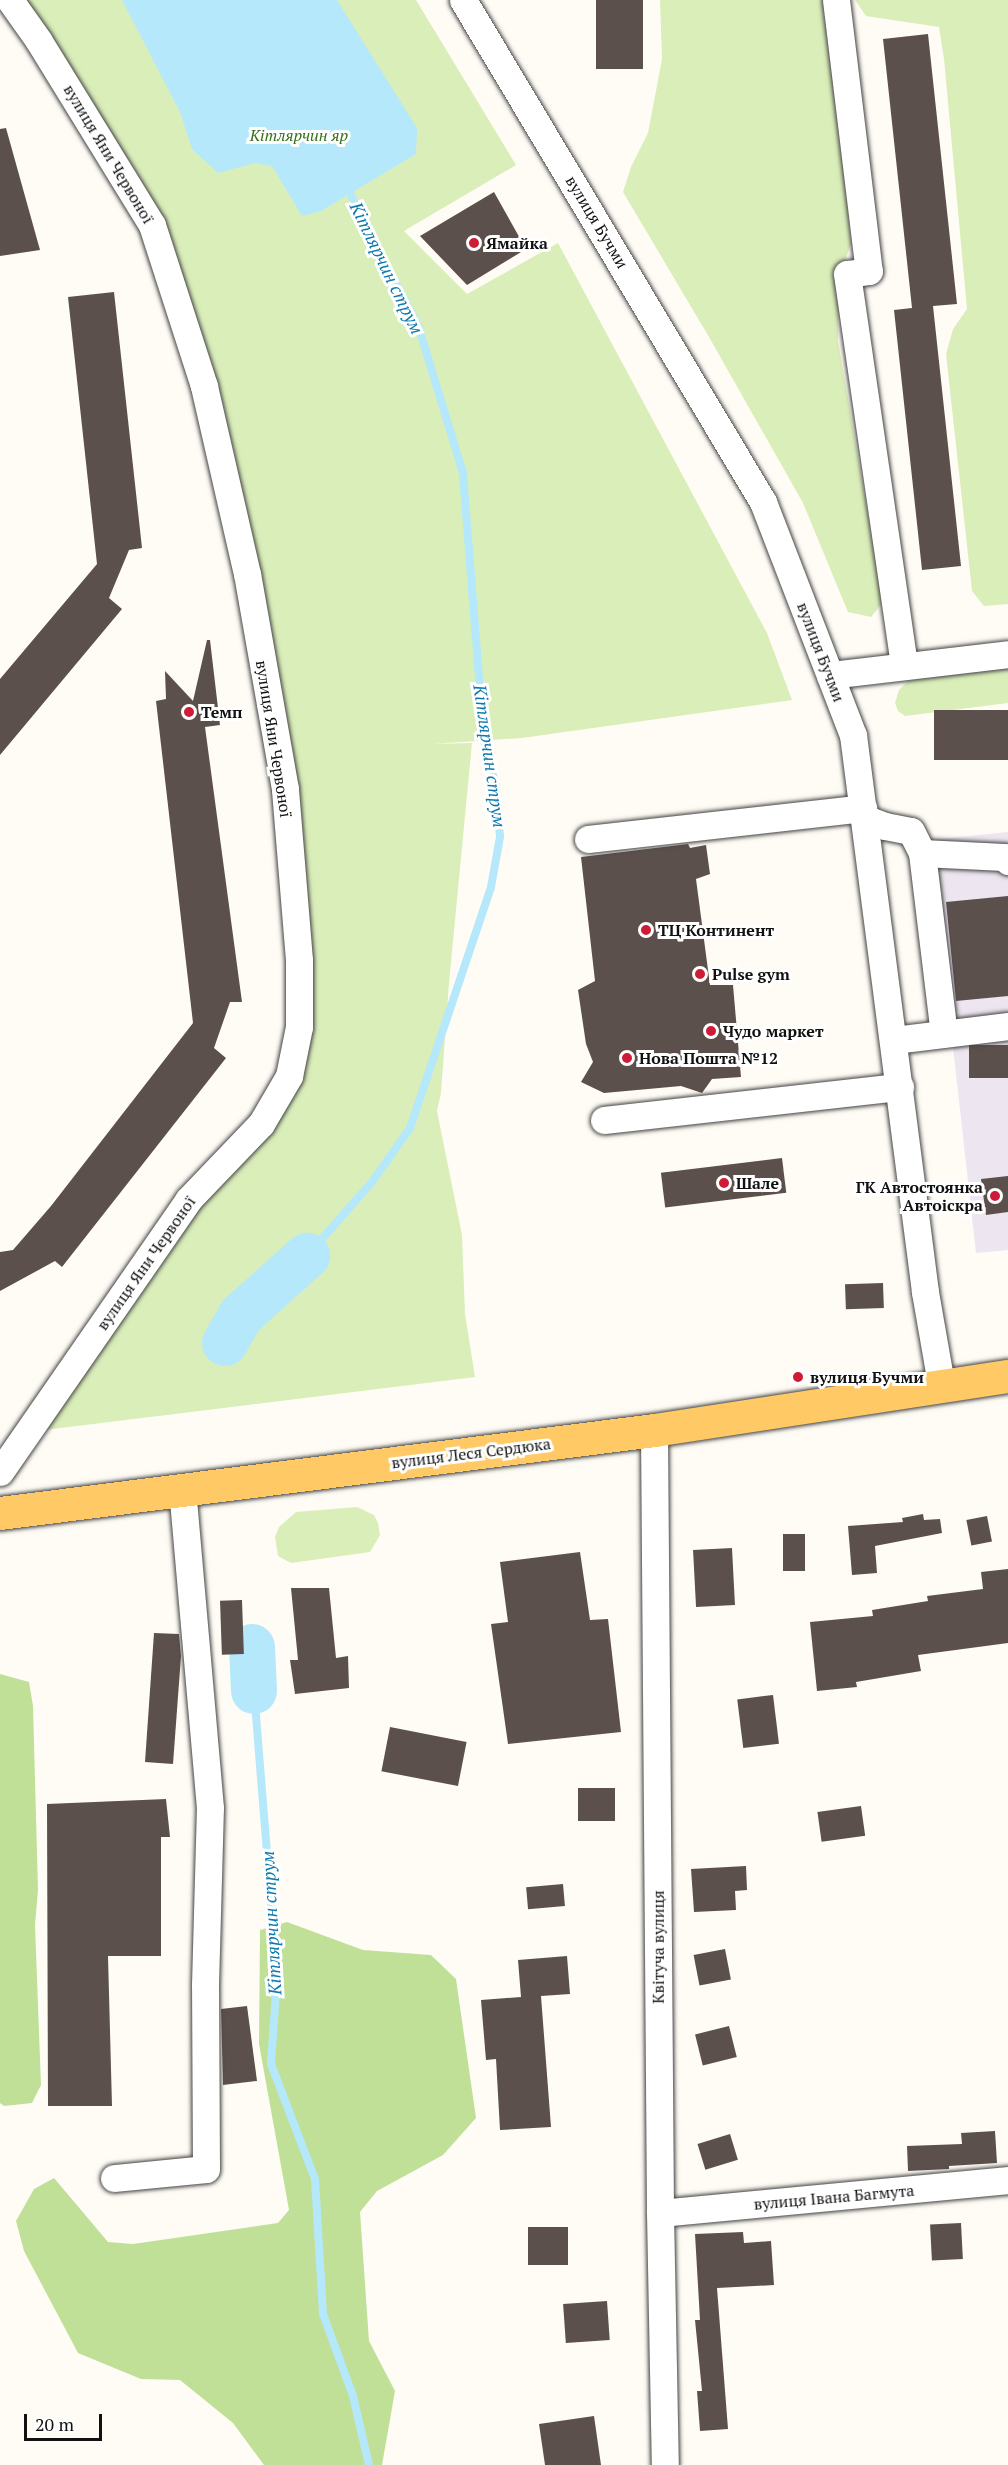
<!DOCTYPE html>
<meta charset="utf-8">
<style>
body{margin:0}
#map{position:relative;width:1008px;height:2465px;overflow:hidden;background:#fffcf5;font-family:"PT Serif",serif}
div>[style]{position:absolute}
.industrial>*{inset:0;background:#ede5f0}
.green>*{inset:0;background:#daeeba}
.forest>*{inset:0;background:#c0e098}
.water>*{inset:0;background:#b5e8fb}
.stream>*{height:8px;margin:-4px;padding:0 4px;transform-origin:4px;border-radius:4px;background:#b5e8fb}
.river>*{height:46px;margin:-23px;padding:0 23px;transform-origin:23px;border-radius:23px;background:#b5e8fb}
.building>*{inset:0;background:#5b504c;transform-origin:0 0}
.roads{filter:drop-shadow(0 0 2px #444) drop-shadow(0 0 2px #444)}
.minor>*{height:27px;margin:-13.5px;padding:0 13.5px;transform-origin:13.5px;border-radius:13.5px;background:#fff}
.major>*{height:33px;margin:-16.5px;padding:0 16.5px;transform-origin:16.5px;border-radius:16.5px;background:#ffca65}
.dots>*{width:16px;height:16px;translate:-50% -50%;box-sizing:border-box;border:3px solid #fff;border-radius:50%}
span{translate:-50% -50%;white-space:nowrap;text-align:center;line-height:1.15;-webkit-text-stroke:6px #fff;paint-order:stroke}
.park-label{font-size:16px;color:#35701a;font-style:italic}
.street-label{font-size:16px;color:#111}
.poi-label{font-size:16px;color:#111;font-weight:700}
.left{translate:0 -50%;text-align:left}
.right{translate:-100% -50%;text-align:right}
.water-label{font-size:18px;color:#0e79af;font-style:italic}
.scale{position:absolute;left:24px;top:2414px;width:78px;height:27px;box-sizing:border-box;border:3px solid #111;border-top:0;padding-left:8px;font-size:18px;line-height:21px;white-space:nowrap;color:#111;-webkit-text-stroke:4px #fff;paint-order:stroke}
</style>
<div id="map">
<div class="industrial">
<i style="clip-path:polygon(1008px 832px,1008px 1250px,976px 1253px,930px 840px)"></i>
</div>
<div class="green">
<i style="clip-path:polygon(11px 0,416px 0,516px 165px,404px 231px,467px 294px,558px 243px,767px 633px,792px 700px,522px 738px,432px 744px,472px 743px,449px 983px,441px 1093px,437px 1111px,462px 1235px,465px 1314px,475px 1377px,28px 1432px,261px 1124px,299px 1027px,278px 750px,171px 279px)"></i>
<i style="clip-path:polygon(660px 0,827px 0,844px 145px,851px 244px,839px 277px,838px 341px,883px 602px,871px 617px,848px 612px,803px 503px,709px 337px,623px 192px,631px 167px,648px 133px,662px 59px)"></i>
<i style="clip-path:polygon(855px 0,1008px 0,1008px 604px,984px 606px,972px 591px,946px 354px,953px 329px,967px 309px,944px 59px,939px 27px,866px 16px)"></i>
<i style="clip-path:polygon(1008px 661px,1008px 703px,905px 716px,898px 711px,895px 703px,899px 690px,908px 681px)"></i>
<i style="clip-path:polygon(357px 1507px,374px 1515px,378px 1523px,380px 1535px,370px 1552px,291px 1563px,278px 1556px,275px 1537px,279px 1527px,296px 1512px)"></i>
</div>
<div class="forest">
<i style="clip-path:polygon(0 1674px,29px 1682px,33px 1706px,38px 1890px,35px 1925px,41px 2085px,32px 2103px,4px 2106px,0 2103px)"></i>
<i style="clip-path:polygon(287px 1922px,363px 1950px,431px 1955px,456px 1979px,476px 2118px,443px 2155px,377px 2191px,360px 2212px,369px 2341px,395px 2391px,382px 2465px,264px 2465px,233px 2423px,180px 2380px,141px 2379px,78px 2353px,24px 2251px,16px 2221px,34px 2189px,54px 2178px,108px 2242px,133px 2244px,278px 2223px,289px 2210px,259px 2044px,260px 1930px)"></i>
</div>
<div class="water">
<i style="clip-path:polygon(122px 0,337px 0,417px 128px,416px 154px,321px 211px,302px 216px,272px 166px,255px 163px,218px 173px,192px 149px,180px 112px)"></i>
</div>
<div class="stream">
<i style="left:307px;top:1256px;width:98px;rotate:-48.7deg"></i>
<i style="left:372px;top:1182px;width:66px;rotate:-54.9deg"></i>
<i style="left:410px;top:1128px;width:254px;rotate:-71.4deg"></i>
<i style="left:491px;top:887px;width:51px;rotate:-79.8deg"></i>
<i style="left:500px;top:837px;width:51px;rotate:-94.5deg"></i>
<i style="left:496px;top:786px;width:47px;rotate:-104.9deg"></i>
<i style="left:484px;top:741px;width:269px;rotate:-94.5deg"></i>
<i style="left:463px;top:473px;width:152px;rotate:-106.9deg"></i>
<i style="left:419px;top:328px;width:152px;rotate:-117.1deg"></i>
<i style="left:254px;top:1691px;width:288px;rotate:85.4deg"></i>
<i style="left:277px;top:1978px;width:86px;rotate:94deg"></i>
<i style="left:271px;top:2064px;width:123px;rotate:69.1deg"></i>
<i style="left:315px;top:2179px;width:135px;rotate:86.6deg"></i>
<i style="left:323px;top:2314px;width:87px;rotate:69.9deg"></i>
<i style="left:353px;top:2396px;width:71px;rotate:76.9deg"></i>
</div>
<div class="river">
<i style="left:225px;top:1343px;width:32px;rotate:-60deg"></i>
<i style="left:241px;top:1315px;width:89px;rotate:-41.8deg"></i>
<i style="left:252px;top:1647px;width:44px;rotate:87.4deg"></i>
</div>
<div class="building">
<i style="left:596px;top:0;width:47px;height:69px"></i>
<i style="clip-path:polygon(928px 34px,957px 304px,933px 306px,961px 566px,922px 570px,894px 310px,912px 308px,883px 39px)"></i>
<i style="clip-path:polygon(6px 128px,40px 250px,0 256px,0 129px)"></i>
<i style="clip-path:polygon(494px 192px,526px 249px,467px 285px,420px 236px)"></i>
<i style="clip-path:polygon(114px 292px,142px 548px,129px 550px,109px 598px,122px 609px,0 755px,0 679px,97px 564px,68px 297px)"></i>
<i style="clip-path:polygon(207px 640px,210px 640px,220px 725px,205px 727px,242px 1002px,230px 1002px,214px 1048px,226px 1058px,62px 1267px,55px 1261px,0 1291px,0 1252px,13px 1250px,51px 1206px,193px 1023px,156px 701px,166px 699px,165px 671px,193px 701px)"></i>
<i style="left:1008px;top:710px;width:50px;height:74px;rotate:90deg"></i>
<i style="clip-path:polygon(688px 844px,690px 848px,706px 845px,710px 874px,696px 879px,710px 985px,733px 985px,741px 1077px,712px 1079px,702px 1093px,681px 1086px,604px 1093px,581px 1082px,593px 1062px,586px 1044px,578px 990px,595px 981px,581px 857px)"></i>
<i style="clip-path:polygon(1008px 896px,1008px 996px,956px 1001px,946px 902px)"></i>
<i style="left:1008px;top:1045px;width:33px;height:39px;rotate:90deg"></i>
<i style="left:782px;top:1158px;width:35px;height:122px;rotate:83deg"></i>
<i style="clip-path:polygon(1008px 1176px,1008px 1212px,986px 1215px,981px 1179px)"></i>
<i style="left:883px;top:1283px;width:25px;height:38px;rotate:88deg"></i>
<i style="clip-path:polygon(923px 1514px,924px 1520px,940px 1519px,942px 1533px,875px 1546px,877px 1573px,852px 1575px,848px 1526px,903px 1522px,902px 1518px)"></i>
<i style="left:987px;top:1516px;width:26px;height:21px;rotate:79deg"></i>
<i style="left:783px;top:1534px;width:22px;height:37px"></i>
<i style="left:732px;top:1548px;width:57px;height:39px;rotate:87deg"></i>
<i style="clip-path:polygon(580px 1552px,590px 1620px,608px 1619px,621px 1732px,508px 1744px,491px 1624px,508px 1622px,500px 1562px)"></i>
<i style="clip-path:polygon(1008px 1569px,1008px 1643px,918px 1655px,921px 1671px,856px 1682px,857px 1687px,817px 1691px,810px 1622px,873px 1616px,872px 1610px,928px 1601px,927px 1596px,983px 1589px,981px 1572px)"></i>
<i style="clip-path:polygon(291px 1588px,329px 1588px,336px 1658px,348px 1656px,349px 1688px,295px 1694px,290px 1660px,298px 1660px)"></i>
<i style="left:242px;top:1600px;width:54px;height:22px;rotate:88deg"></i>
<i style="clip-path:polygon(154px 1633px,179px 1634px,181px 1656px,173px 1764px,145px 1762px)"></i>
<i style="left:773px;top:1695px;width:49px;height:36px;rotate:83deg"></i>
<i style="left:390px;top:1727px;width:78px;height:45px;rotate:11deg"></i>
<i style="left:578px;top:1788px;width:37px;height:33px"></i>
<i style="clip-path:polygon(166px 1799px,170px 1837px,161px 1837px,161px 1956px,108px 1956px,112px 2106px,48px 2106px,47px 1804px)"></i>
<i style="left:861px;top:1806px;width:30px;height:44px;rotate:82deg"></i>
<i style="clip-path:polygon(746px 1866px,747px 1890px,735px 1891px,736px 1910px,694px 1912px,691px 1869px)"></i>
<i style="left:563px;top:1884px;width:22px;height:37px;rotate:85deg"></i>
<i style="left:725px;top:1949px;width:31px;height:32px;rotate:79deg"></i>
<i style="clip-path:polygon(567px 1956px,570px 1994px,541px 1996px,551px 2127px,500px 2130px,496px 2059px,486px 2060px,481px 2000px,521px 1997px,518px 1960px)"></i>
<i style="clip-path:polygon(247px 2006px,257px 2081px,223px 2085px,221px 2009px)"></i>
<i style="left:729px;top:2026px;width:32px;height:35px;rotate:76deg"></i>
<i style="clip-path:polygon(995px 2131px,997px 2163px,949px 2166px,949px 2169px,908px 2171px,907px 2146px,962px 2144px,961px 2133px)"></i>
<i style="left:730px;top:2134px;width:27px;height:34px;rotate:73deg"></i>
<i style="left:961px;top:2223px;width:36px;height:31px;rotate:87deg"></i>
<i style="left:528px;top:2227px;width:40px;height:38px"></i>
<i style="clip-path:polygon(743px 2232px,744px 2243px,771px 2241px,774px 2285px,717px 2288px,728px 2429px,700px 2431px,697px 2391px,702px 2391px,695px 2320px,700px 2320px,695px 2234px)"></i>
<i style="left:607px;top:2301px;width:39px;height:44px;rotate:86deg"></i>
<i style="clip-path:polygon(594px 2416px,601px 2465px,545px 2465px,539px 2424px)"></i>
</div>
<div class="roads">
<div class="minor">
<i style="left:463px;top:0;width:585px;rotate:59.14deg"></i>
<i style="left:763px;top:502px;width:250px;rotate:68.9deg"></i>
<i style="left:853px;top:735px;width:562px;rotate:82.63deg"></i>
<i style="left:925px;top:1292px;width:93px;rotate:80.1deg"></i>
<i style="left:836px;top:0;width:273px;rotate:83.1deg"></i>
<i style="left:869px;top:271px;width:22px;rotate:172deg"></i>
<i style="left:847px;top:274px;width:396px;rotate:81.7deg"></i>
<i style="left:830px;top:675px;width:179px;rotate:-6.7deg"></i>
<i style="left:864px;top:818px;width:22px;rotate:21deg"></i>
<i style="left:885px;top:826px;width:26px;rotate:11deg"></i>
<i style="left:911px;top:831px;width:25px;rotate:63deg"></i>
<i style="left:922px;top:853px;width:82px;rotate:2.8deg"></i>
<i style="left:1004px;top:857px;width:6px;rotate:45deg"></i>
<i style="left:588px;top:839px;width:277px;rotate:-6.4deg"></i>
<i style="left:922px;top:853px;width:182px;rotate:83.1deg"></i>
<i style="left:894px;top:1040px;width:115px;rotate:-7deg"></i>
<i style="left:604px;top:1120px;width:298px;rotate:-6.4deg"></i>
<i style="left:654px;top:1430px;width:783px;rotate:89.56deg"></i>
<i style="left:660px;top:2213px;width:252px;rotate:88.9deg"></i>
<i style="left:0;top:1472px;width:331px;rotate:-55.3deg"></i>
<i style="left:188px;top:1200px;width:105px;rotate:-46.2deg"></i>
<i style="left:261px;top:1124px;width:56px;rotate:-59.7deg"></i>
<i style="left:289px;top:1076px;width:50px;rotate:-78.5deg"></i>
<i style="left:299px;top:1027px;width:67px;rotate:-90deg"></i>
<i style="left:299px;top:960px;width:172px;rotate:-94.7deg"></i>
<i style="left:285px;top:789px;width:218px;rotate:-100deg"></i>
<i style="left:247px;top:574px;width:193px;rotate:-102.9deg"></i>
<i style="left:204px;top:386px;width:169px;rotate:-107.9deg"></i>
<i style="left:152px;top:225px;width:216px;rotate:-121.6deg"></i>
<i style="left:39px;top:41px;width:50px;rotate:-125.3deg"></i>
<i style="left:114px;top:2178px;width:92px;rotate:-5.6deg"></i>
<i style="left:206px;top:2169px;width:184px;rotate:-90.3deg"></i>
<i style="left:205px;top:1985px;width:177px;rotate:-88.4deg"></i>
<i style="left:210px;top:1808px;width:319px;rotate:-95deg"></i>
<i style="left:660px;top:2213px;width:350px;rotate:-5.4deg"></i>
</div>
<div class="major">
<i style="left:0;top:1513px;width:659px;rotate:-7.23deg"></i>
<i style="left:654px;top:1430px;width:358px;rotate:-8.7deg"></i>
</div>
</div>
<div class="dots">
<i style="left:474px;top:243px;background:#ce1c36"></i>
<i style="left:189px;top:712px;background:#ce1c36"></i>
<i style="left:646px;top:930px;background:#ce1c36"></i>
<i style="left:700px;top:974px;background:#ce1c36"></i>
<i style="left:711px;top:1031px;background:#ce1c36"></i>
<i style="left:627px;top:1058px;background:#ce1c36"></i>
<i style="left:724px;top:1183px;background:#ce1c36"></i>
<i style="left:995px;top:1196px;background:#ce1c36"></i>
<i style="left:798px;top:1377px;background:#ce1c36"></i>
</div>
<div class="park-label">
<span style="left:299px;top:135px">Кітлярчин яр</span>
</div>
<div class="street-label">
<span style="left:109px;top:154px;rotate:59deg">вулиця Яни Червоної</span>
<span style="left:597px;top:222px;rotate:59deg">вулиця Бучми</span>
<span style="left:821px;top:652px;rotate:69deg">вулиця Бучми</span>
<span style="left:274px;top:739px;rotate:81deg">вулиця Яни Червоної</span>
<span style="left:146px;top:1263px;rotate:-55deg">вулиця Яни Червоної</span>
<span style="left:471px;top:1453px;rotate:-7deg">вулиця Леся Сердюка</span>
<span style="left:658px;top:1947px;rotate:-90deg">Квітуча вулиця</span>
<span style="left:834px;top:2197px;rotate:-5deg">вулиця Івана Багмута</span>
</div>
<div class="poi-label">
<span class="left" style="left:486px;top:243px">Ямайка</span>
<span class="left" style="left:201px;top:712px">Темп</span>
<span class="left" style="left:658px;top:930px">ТЦ Континент</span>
<span class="left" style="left:712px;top:974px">Pulse gym</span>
<span class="left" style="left:723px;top:1031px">Чудо маркет</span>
<span class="left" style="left:639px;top:1058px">Нова Пошта №12</span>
<span class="left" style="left:736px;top:1183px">Шале</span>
<span class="right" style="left:983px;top:1196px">ГК Автостоянка<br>Автоіскра</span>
<span class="left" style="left:810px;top:1377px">вулиця Бучми</span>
</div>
<div class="water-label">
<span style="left:387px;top:268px;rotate:64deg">Кітлярчин струм</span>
<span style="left:490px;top:756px;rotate:82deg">Кітлярчин струм</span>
<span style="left:271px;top:1923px;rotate:-93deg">Кітлярчин струм</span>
</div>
<div class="scale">20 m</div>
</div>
